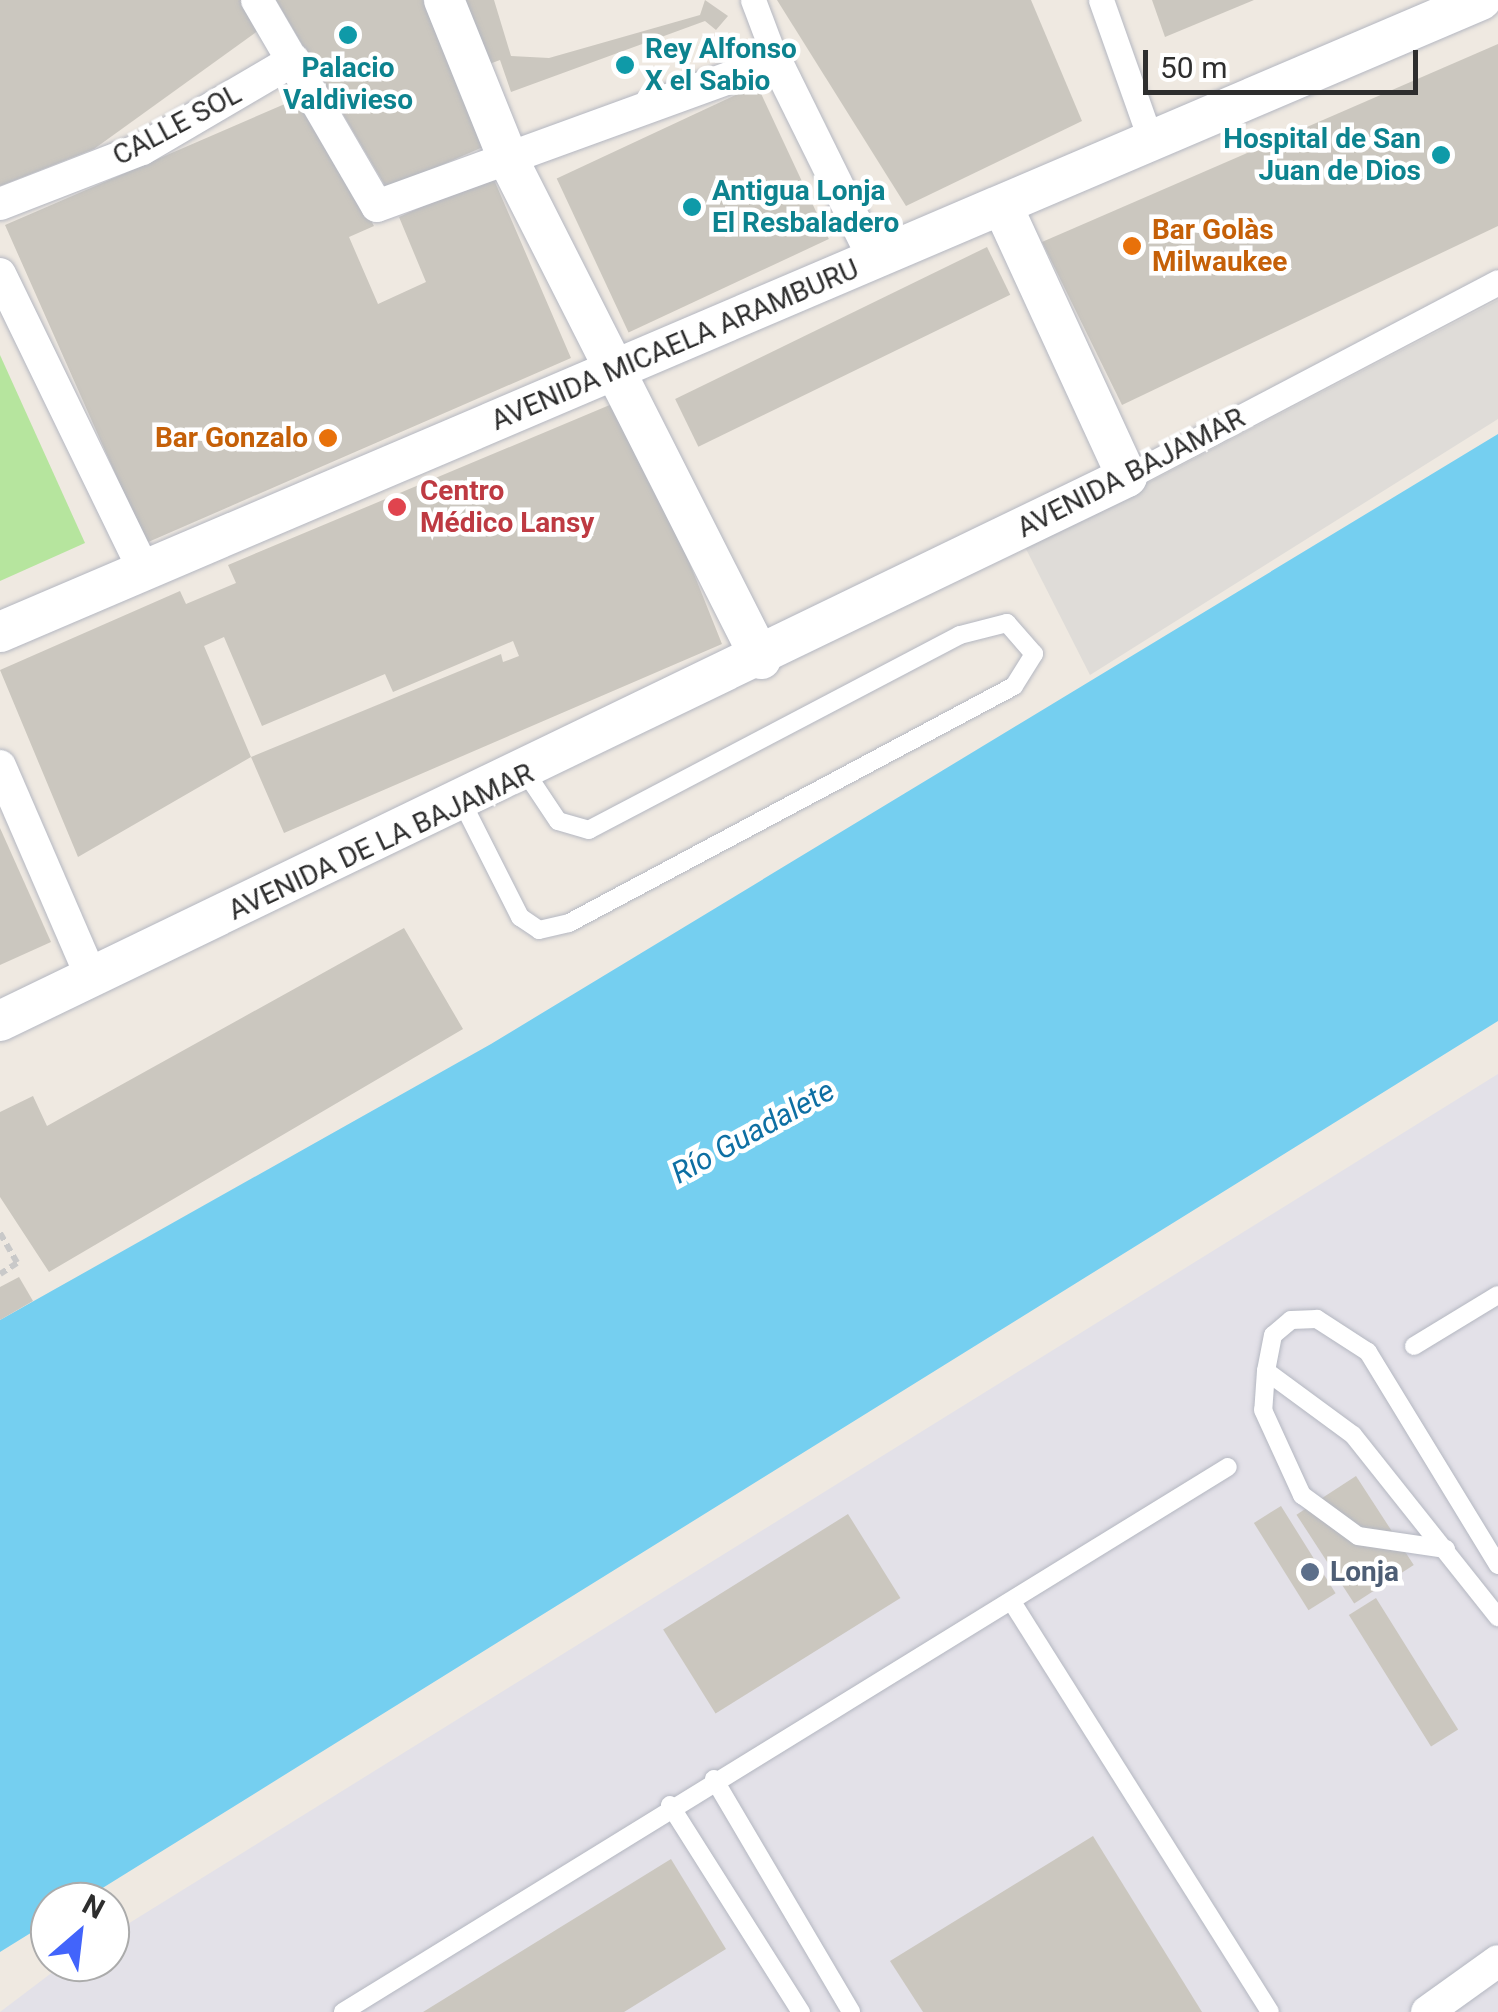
<!DOCTYPE html>
<meta charset="utf-8">
<style>
body{margin:0}
#map{position:relative;width:1498px;height:2012px;overflow:hidden;background:#efe9e1;font-family:Roboto,sans-serif}
div>[style]{position:absolute}
.industrial>*{inset:0;background:#e3e1e8}
.green>*{inset:0;background:#b6e59e}
.plaza>*{inset:0;background:#dfdcd8}
.water>*{inset:0;background:#75cff0}
.building>*{inset:0;background:#cbc7bf;transform-origin:0 0}
.path>*{height:6px;margin-top:-3px;transform-origin:0;background:repeating-linear-gradient(90deg,#c9c9c9 0 8px,transparent 0 13px)}
.roads{filter:drop-shadow(0 0 2px #b4b7c1) drop-shadow(0 0 2px #b4b7c1)}
.service>*{height:18px;margin:-9px;padding:0 9px;transform-origin:9px;border-radius:9px;background:#fff}
.pedestrian>*{height:25px;margin:-12.5px;padding:0 12.5px;transform-origin:12.5px;border-radius:12.5px;background:#fff}
.minor>*{height:32px;margin:-16px;padding:0 16px;transform-origin:16px;border-radius:16px;background:#fff}
.tertiary>*{height:40px;margin:-20px;padding:0 20px;transform-origin:20px;border-radius:20px;background:#fff}
.dots>*{width:28px;height:28px;translate:-50% -50%;box-sizing:border-box;border:5px solid #fff;border-radius:50%}
span{translate:-50% -50%;white-space:nowrap;text-align:center;line-height:1.15;-webkit-text-stroke:9px #fff;paint-order:stroke}
.culture-label{font-size:28px;color:#0d838f;font-weight:700}
.left{translate:0 -50%;text-align:left}
.right{translate:-100% -50%;text-align:right}
.street-label{font-size:28px;color:#2e2e2e}
.food-label{font-size:28px;color:#c56008;font-weight:700}
.health-label{font-size:28px;color:#be3a42;font-weight:700}
.service-label{font-size:28px;color:#4e5e75;font-weight:700}
.water-label{font-size:30px;color:#0d6fa3;font-style:italic}
.north{position:absolute;left:30px;top:1882px;width:100px;height:100px;box-sizing:border-box;background:#fff;border:2px solid #ababab;border-radius:50%;rotate:28deg;font-size:28px;font-weight:700;line-height:40px;text-align:center;color:#2e2e2e}
.north::after{content:'';display:block;margin:auto;width:35px;height:45px;background:#4264fb;clip-path:polygon(50% 0,100% 100%,50% 72%,0 100%)}
.scale{position:absolute;left:1143px;top:50px;width:275px;height:45px;box-sizing:border-box;border:5px solid #2e2e2e;border-top:0;padding-left:12px;font-size:30px;line-height:35px;white-space:nowrap;color:#2e2e2e;-webkit-text-stroke:8px #fff;paint-order:stroke}
</style>
<div id="map">
<div class="industrial">
<i style="clip-path:polygon(1498px 1074px,1498px 2012px,0 2012px,66px 1962px,110px 1962px,110px 1935px)"></i>
</div>
<div class="green">
<i style="clip-path:polygon(0 355px,85px 543px,0 581px)"></i>
</div>
<div class="plaza">
<i style="clip-path:polygon(1498px 300px,1498px 419px,1090px 675px,1025px 547px)"></i>
</div>
<div class="water">
<i style="clip-path:polygon(1498px 434px,1498px 1021px,80px 1902px,50px 1902px,50px 1921px,0 1952px,0 1320px,491px 1044px)"></i>
</div>
<div class="building">
<i style="clip-path:polygon(0 0,241px 0,259px 30px,94px 149px,0 186px)"></i>
<i style="clip-path:polygon(276px 0,423px 0,483px 147px,387px 189px)"></i>
<i style="clip-path:polygon(457px 0,494px 0,511px 56px,549px 58px,700px 15px,705px 0,728px 16px,716px 30px,705px 21px,511px 92px,500px 60px,484px 66px)"></i>
<i style="clip-path:polygon(777px 0,1031px 0,1082px 121px,906px 206px)"></i>
<i style="clip-path:polygon(1152px 0,1254px 0,1165px 37px)"></i>
<i style="clip-path:polygon(1498px 44px,1498px 226px,1122px 405px,1042px 242px)"></i>
<i style="left:757px;top:85px;width:170px;height:221px;rotate:65deg"></i>
<i style="clip-path:polygon(301px 97px,374px 226px,349px 237px,378px 304px,426px 282px,399px 217px,492px 175px,571px 358px,146px 543px,5px 225px)"></i>
<i style="left:987px;top:247px;width:53px;height:347px;rotate:64deg"></i>
<i style="clip-path:polygon(624px 399px,722px 644px,284px 833px,251px 757px,501px 654px,503px 662px,519px 656px,513px 641px,393px 692px,385px 674px,262px 726px,224px 637px,204px 646px,251px 757px,78px 857px,0 670px,180px 591px,186px 604px,236px 583px,228px 565px)"></i>
<i style="clip-path:polygon(0 828px,51px 942px,0 965px)"></i>
<i style="clip-path:polygon(404px 928px,463px 1029px,49px 1272px,0 1197px,0 1112px,33px 1096px,47px 1126px)"></i>
<i style="clip-path:polygon(19px 1277px,33px 1301px,0 1320px,0 1287px)"></i>
<i style="left:1356px;top:1476px;width:106px;height:71px;rotate:57deg"></i>
<i style="left:1281px;top:1506px;width:103px;height:32px;rotate:58deg"></i>
<i style="left:848px;top:1514px;width:99px;height:218px;rotate:58deg"></i>
<i style="left:1376px;top:1598px;width:155px;height:32px;rotate:58deg"></i>
<i style="clip-path:polygon(1093px 1836px,1202px 2012px,923px 2012px,890px 1961px)"></i>
<i style="clip-path:polygon(671px 1859px,726px 1949px,624px 2012px,423px 2012px)"></i>
</div>
<div class="path">
<i style="left:0;top:1233px;width:34px;rotate:60deg"></i>
<i style="left:17px;top:1263px;width:20px;rotate:147deg"></i>
</div>
<div class="roads">
<div class="service">
<i style="left:463px;top:804px;width:127px;rotate:63.2deg"></i>
<i style="left:520px;top:917px;width:23px;rotate:34deg"></i>
<i style="left:539px;top:930px;width:31px;rotate:-13deg"></i>
<i style="left:569px;top:923px;width:504px;rotate:-28.04deg"></i>
<i style="left:1014px;top:686px;width:38px;rotate:-58deg"></i>
<i style="left:1034px;top:654px;width:41px;rotate:-131.1deg"></i>
<i style="left:1007px;top:623px;width:49px;rotate:165.7deg"></i>
<i style="left:960px;top:635px;width:419px;rotate:152.3deg"></i>
<i style="left:589px;top:830px;width:32px;rotate:-164deg"></i>
<i style="left:558px;top:821px;width:58px;rotate:-123.7deg"></i>
<i style="left:1414px;top:1346px;width:98px;rotate:-31.3deg"></i>
<i style="left:1266px;top:1371px;width:39px;rotate:94deg"></i>
<i style="left:1263px;top:1410px;width:94px;rotate:65.4deg"></i>
<i style="left:1302px;top:1495px;width:69px;rotate:36.2deg"></i>
<i style="left:1358px;top:1536px;width:89px;rotate:8.4deg"></i>
<i style="left:1498px;top:1565px;width:250px;rotate:-121.4deg"></i>
<i style="left:1368px;top:1352px;width:61px;rotate:-147.1deg"></i>
<i style="left:1317px;top:1319px;width:26px;rotate:178deg"></i>
<i style="left:1291px;top:1320px;width:23px;rotate:140deg"></i>
<i style="left:1273px;top:1335px;width:37px;rotate:101deg"></i>
<i style="left:1266px;top:1371px;width:108px;rotate:36.3deg"></i>
<i style="left:1353px;top:1435px;width:233px;rotate:51.5deg"></i>
<i style="left:1012px;top:1602px;width:484px;rotate:57.8deg"></i>
<i style="left:714px;top:1779px;width:270px;rotate:59.5deg"></i>
<i style="left:670px;top:1805px;width:245px;rotate:57.7deg"></i>
<i style="left:343px;top:2012px;width:1039px;rotate:-31.63deg"></i>
</div>
<div class="pedestrian">
<i style="left:753px;top:0;width:65px;rotate:69.3deg"></i>
<i style="left:1101px;top:0;width:150px;rotate:70.5deg"></i>
<i style="left:1127px;top:477px;width:419px;rotate:-27.7deg"></i>
</div>
<div class="minor">
<i style="left:257px;top:0;width:238px;rotate:59.8deg"></i>
<i style="left:377px;top:206px;width:425px;rotate:-20deg"></i>
<i style="left:776px;top:61px;width:221px;rotate:63.7deg"></i>
<i style="left:0;top:204px;width:152px;rotate:-21.2deg"></i>
<i style="left:142px;top:149px;width:176px;rotate:-30.4deg"></i>
<i style="left:0;top:274px;width:330px;rotate:64.1deg"></i>
<i style="left:0;top:766px;width:232px;rotate:66.6deg"></i>
<i style="left:1427px;top:2012px;width:87px;rotate:-35.7deg"></i>
</div>
<div class="tertiary">
<i style="left:444px;top:0;width:176px;rotate:68deg"></i>
<i style="left:510px;top:163px;width:556px;rotate:63.16deg"></i>
<i style="left:0;top:632px;width:1610px;rotate:-23.11deg"></i>
<i style="left:0;top:1021px;width:1251px;rotate:-25.77deg"></i>
<i style="left:1127px;top:477px;width:299px;rotate:-114.7deg"></i>
</div>
</div>
<div class="dots">
<i style="left:348px;top:35px;background:#0f9aa8"></i>
<i style="left:625px;top:65px;background:#0f9aa8"></i>
<i style="left:1441px;top:155px;background:#0f9aa8"></i>
<i style="left:692px;top:207px;background:#0f9aa8"></i>
<i style="left:1132px;top:246px;background:#e8710a"></i>
<i style="left:328px;top:438px;background:#e8710a"></i>
<i style="left:397px;top:507px;background:#e0444e"></i>
<i style="left:1310px;top:1572px;background:#5c6f8a"></i>
</div>
<div class="culture-label">
<span class="left" style="left:645px;top:65px">Rey Alfonso<br>X el Sabio</span>
<span style="left:348px;top:84px">Palacio<br>Valdivieso</span>
<span class="right" style="left:1421px;top:155px">Hospital de San<br>Juan de Dios</span>
<span class="left" style="left:712px;top:207px">Antigua Lonja<br>El Resbaladero</span>
</div>
<div class="street-label">
<span style="left:177px;top:125px;rotate:-28deg">CALLE SOL</span>
<span style="left:675px;top:345px;rotate:-23deg">AVENIDA MICAELA ARAMBURU</span>
<span style="left:1131px;top:473px;rotate:-27deg">AVENIDA BAJAMAR</span>
<span style="left:381px;top:842px;rotate:-25deg">AVENIDA DE LA BAJAMAR</span>
</div>
<div class="food-label">
<span class="left" style="left:1152px;top:246px">Bar Golàs<br>Milwaukee</span>
<span class="right" style="left:308px;top:438px">Bar Gonzalo</span>
</div>
<div class="health-label">
<span class="left" style="left:420px;top:507px">Centro<br>Médico Lansy</span>
</div>
<div class="service-label">
<span class="left" style="left:1330px;top:1572px">Lonja</span>
</div>
<div class="water-label">
<span style="left:753px;top:1132px;rotate:-29deg">Río Guadalete</span>
</div>
<div class="north">N</div>
<div class="scale">50 m</div>
</div>
